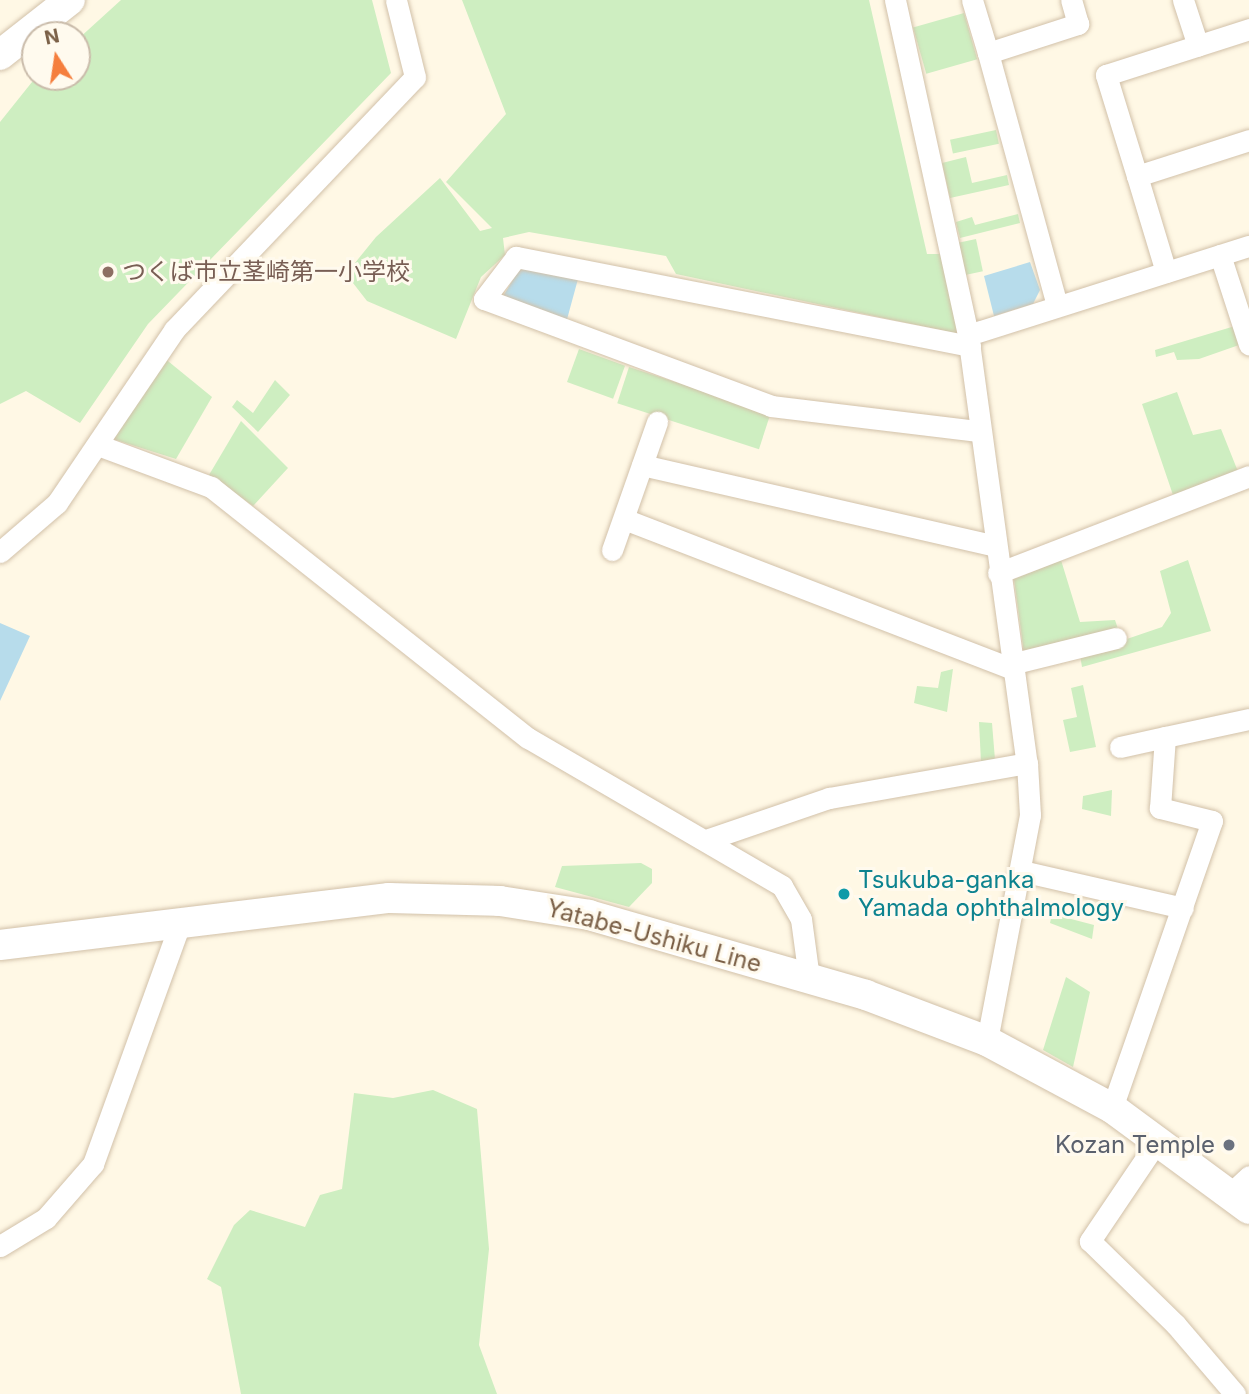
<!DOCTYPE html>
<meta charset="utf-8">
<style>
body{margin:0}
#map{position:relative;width:1249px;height:1394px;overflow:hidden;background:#fff8e5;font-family:Inter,"Noto Sans JP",sans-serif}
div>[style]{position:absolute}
.green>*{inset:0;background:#ceeec1;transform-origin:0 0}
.water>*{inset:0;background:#b7dceb}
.roads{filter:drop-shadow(0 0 2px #d2c1a9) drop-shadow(0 0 2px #d2c1a9)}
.street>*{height:21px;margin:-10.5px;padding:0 10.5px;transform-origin:10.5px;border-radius:10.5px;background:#fff}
.secondary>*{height:30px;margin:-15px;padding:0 15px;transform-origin:15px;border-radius:15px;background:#fff}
.dots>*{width:19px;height:19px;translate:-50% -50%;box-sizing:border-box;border:4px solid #fffaee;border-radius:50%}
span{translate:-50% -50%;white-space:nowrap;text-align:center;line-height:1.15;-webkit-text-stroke:6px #fffaee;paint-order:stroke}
.education-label{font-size:24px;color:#785e54}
.left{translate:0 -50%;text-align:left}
.culture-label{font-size:24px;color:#0d838f}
.street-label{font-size:24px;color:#7b6047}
.worship-label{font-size:24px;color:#5b616d}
.right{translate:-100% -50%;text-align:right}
.north{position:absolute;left:21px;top:21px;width:70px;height:70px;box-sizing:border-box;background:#fffaee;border:2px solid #cabcab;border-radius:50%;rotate:348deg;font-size:19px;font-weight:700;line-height:28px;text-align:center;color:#7b6047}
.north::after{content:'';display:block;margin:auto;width:24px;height:32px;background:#f57f3e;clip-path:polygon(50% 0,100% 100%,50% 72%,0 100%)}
</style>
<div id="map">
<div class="green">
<i style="clip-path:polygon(121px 0,372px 0,391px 73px,148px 324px,80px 423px,26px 391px,0 404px,0 122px,36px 77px,77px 77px,77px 40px)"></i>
<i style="clip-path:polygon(462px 0,869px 0,927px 254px,941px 254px,959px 334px,676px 274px,666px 256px,529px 232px,503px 238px,505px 255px,481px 277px,456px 339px,367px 301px,346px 274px,376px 237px,440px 178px,480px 231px,492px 228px,446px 182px,506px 114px)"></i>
<i style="left:964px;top:13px;width:48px;height:53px;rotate:74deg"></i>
<i style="left:996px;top:130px;width:14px;height:47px;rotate:78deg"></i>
<i style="clip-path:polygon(966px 157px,972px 183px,1007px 175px,1009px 185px,950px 198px,942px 163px)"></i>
<i style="clip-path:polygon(1018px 214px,1020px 223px,960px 238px,956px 222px,972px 217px,975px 225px)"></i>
<i style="left:976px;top:239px;width:33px;height:18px;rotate:78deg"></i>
<i style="clip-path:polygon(1235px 326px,1239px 345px,1199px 359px,1177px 360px,1174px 352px,1156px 357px,1155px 350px)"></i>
<i style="left:579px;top:349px;width:49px;height:35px;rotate:20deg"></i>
<i style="clip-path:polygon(163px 357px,212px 397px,176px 459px,113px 439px)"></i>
<i style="left:629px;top:367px;width:149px;height:38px;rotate:18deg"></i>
<i style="clip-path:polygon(275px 380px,290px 395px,258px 432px,232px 407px,237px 400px,253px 413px)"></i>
<i style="clip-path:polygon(1177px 392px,1193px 435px,1221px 429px,1239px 474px,1173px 495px,1142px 404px)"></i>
<i style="clip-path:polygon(241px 421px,288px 468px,253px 506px,209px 475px)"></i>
<i style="clip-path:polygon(1061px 560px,1080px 622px,1115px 620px,1119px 632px,1024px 653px,1014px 579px)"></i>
<i style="clip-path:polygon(1188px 560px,1211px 631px,1082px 667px,1080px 655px,1162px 627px,1171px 613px,1160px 571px)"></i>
<i style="clip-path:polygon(953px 669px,947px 712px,914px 703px,917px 686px,938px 688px,941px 672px)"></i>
<i style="clip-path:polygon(1083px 685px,1096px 747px,1070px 752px,1063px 720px,1077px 717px,1071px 688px)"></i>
<i style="clip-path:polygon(979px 722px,992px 723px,995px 760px,981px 762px)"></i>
<i style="clip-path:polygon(1112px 790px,1111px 816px,1082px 809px,1083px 796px)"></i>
<i style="clip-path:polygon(641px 863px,652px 869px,652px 883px,629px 907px,555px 887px,562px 866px)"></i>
<i style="clip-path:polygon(1052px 914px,1094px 925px,1092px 939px,1050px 923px)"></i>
<i style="clip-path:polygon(1066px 977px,1090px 992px,1073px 1067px,1043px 1050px)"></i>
<i style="clip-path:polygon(433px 1090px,477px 1109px,489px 1249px,479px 1345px,497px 1394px,241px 1394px,221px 1287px,207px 1279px,234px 1225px,250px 1210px,305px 1227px,320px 1195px,342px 1189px,354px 1093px,393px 1098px)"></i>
</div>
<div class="water">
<i style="clip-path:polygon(1030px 262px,1040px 290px,1033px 304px,994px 316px,984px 276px)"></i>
<i style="clip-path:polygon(520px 268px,578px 279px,566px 323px,502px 298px)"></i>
<i style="clip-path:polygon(0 623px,30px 636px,0 701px)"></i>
</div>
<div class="roads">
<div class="street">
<i style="left:895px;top:0;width:343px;rotate:77.7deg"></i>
<i style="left:968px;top:335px;width:432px;rotate:82.2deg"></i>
<i style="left:1027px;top:763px;width:52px;rotate:86.7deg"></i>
<i style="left:1030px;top:815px;width:230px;rotate:100.8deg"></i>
<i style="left:972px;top:0;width:55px;rotate:73.2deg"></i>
<i style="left:988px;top:53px;width:95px;rotate:-17.9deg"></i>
<i style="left:1078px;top:24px;width:25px;rotate:-106deg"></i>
<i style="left:1183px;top:0;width:48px;rotate:71.9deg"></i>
<i style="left:988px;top:53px;width:261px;rotate:74.7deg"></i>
<i style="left:1137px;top:176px;width:106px;rotate:-107.1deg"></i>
<i style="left:1106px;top:75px;width:150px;rotate:-17.8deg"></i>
<i style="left:1220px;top:255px;width:94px;rotate:72deg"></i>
<i style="left:1166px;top:272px;width:100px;rotate:-106.8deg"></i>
<i style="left:1137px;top:176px;width:118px;rotate:-17.8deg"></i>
<i style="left:968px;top:335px;width:295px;rotate:-17.6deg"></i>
<i style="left:970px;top:346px;width:463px;rotate:-168.9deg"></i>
<i style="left:516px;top:257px;width:53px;rotate:127.3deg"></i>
<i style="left:484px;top:299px;width:306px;rotate:20.4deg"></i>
<i style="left:771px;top:406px;width:209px;rotate:6.9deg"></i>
<i style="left:98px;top:445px;width:121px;rotate:20.4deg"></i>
<i style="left:211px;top:487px;width:404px;rotate:38.4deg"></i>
<i style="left:528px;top:738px;width:294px;rotate:30.2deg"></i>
<i style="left:782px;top:886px;width:38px;rotate:60deg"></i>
<i style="left:801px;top:919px;width:60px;rotate:82.3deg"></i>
<i style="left:642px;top:465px;width:362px;rotate:12.9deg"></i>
<i style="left:624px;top:519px;width:416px;rotate:21.1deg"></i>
<i style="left:612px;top:550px;width:136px;rotate:-70.6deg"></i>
<i style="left:0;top:552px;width:75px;rotate:-40.7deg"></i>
<i style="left:57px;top:503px;width:209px;rotate:-55.9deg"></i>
<i style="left:174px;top:330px;width:349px;rotate:-46.4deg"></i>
<i style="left:415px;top:77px;width:79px;rotate:-103.9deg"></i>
<i style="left:998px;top:573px;width:269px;rotate:-21.1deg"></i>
<i style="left:1011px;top:664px;width:108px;rotate:-13.9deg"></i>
<i style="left:1120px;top:747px;width:46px;rotate:-12.5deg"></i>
<i style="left:709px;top:839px;width:127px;rotate:-18.9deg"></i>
<i style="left:829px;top:798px;width:201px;rotate:-10deg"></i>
<i style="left:1022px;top:871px;width:165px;rotate:12.9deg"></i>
<i style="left:1112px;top:1108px;width:304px;rotate:-70.8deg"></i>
<i style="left:1212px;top:821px;width:54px;rotate:-166deg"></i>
<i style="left:1160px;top:808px;width:71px;rotate:-86deg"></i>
<i style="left:1165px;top:737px;width:86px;rotate:-12.1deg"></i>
<i style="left:1158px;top:1140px;width:122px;rotate:124deg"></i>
<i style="left:1090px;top:1241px;width:120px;rotate:44.3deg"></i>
<i style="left:1176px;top:1325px;width:91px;rotate:49.5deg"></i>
<i style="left:1230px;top:1194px;width:26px;rotate:-43deg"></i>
<i style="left:0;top:1246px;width:54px;rotate:-31.3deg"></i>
<i style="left:46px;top:1218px;width:72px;rotate:-49deg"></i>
<i style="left:93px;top:1164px;width:252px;rotate:-70.1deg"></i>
</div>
<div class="secondary">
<i style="left:0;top:55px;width:89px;rotate:-38.2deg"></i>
<i style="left:0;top:945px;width:392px;rotate:-6.9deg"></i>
<i style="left:389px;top:898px;width:111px;rotate:1.5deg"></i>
<i style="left:500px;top:901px;width:90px;rotate:8.9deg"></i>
<i style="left:589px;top:915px;width:288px;rotate:16.1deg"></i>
<i style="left:866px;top:995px;width:129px;rotate:20.8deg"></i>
<i style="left:987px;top:1041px;width:142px;rotate:28.2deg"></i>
<i style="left:1112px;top:1108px;width:170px;rotate:36.4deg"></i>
</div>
</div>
<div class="dots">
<i style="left:108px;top:272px;background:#8d6e63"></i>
<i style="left:844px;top:894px;background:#0f9aa8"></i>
<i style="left:1229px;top:1145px;background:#6b7280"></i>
</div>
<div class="education-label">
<span class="left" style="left:122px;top:272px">つくば市立茎崎第一小学校</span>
</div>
<div class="culture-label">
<span class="left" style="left:858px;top:894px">Tsukuba-ganka<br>Yamada ophthalmology</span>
</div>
<div class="street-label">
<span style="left:654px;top:936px;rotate:15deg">Yatabe-Ushiku Line</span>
</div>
<div class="worship-label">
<span class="right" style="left:1215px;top:1145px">Kozan Temple</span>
</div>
<div class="north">N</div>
</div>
